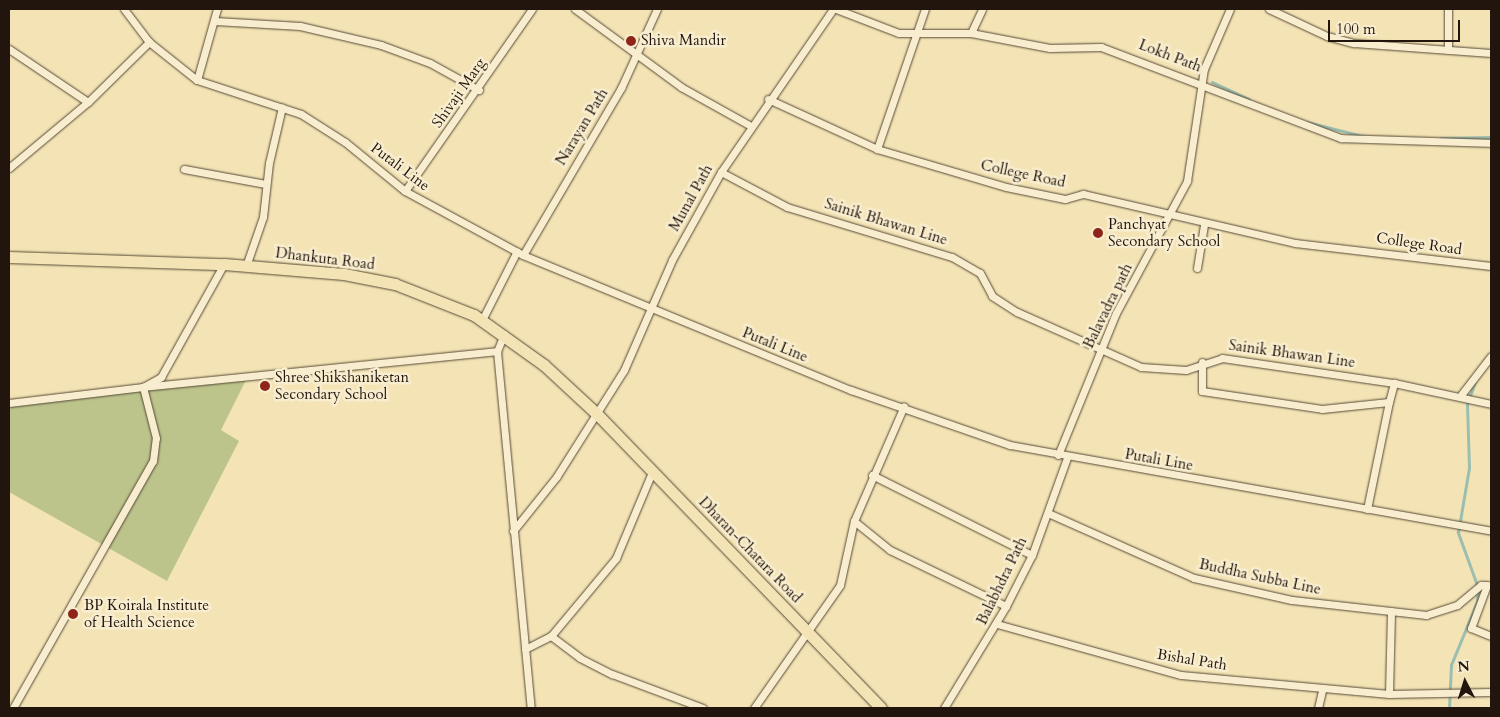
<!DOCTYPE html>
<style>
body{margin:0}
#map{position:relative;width:1500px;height:717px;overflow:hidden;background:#f4e4b5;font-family:Cardo,serif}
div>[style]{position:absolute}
.green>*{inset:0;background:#bcc48c}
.stream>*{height:2.5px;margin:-1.25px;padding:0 1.25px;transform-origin:1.25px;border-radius:1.25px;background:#9cbeaf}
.roads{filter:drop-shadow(0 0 1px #564937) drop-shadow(0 0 1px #564937)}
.street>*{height:7px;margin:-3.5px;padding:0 3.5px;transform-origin:3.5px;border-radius:3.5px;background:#f8edcf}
.primary>*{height:11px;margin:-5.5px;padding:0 5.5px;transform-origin:5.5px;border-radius:5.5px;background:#f4e4b5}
.dots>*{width:14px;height:14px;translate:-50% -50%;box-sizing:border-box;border:2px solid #f8edcf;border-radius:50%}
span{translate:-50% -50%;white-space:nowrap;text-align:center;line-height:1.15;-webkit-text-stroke:5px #f8edcf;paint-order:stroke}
.poi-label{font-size:15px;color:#21150d}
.left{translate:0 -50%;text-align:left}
.street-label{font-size:15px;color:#21150d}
.frame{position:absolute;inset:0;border:10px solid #21150d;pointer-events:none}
.north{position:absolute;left:1440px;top:657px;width:50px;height:50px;-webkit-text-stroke:4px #f8edcf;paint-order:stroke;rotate:355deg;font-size:14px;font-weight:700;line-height:20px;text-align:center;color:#21150d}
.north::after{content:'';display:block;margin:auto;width:18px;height:22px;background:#21150d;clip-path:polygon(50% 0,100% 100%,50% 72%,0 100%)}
.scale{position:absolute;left:1328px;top:20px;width:132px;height:22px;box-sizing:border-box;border:2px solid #21150d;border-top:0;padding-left:6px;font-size:15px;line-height:18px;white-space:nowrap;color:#21150d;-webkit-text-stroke:4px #f8edcf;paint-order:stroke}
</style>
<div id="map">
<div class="green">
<i style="clip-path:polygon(248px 376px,221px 430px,239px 441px,167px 581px,9px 492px,9px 403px)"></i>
</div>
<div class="stream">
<i style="left:1212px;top:82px;width:41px;rotate:24.7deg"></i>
<i style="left:1307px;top:122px;width:58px;rotate:14deg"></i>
<i style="left:1441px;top:138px;width:50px;rotate:-1.1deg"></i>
<i style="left:1449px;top:708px;width:43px;rotate:-87.3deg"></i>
<i style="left:1451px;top:665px;width:68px;rotate:-67.6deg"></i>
<i style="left:1477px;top:602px;width:14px;rotate:-86deg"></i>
<i style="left:1478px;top:588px;width:59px;rotate:-110deg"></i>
<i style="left:1458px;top:533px;width:66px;rotate:-80.4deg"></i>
<i style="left:1469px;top:468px;width:64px;rotate:-91.8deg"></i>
<i style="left:1467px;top:404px;width:23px;rotate:-70deg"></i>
</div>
<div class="roads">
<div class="street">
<i style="left:124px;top:9px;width:41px;rotate:52.9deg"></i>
<i style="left:149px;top:42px;width:61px;rotate:38.4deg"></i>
<i style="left:197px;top:80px;width:109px;rotate:18.1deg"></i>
<i style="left:301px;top:114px;width:52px;rotate:32.5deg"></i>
<i style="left:345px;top:142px;width:77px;rotate:39.2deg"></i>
<i style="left:405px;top:191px;width:134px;rotate:28.5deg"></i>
<i style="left:523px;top:255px;width:355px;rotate:22.4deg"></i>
<i style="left:851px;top:390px;width:168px;rotate:19.1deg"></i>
<i style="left:1010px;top:445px;width:489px;rotate:10.1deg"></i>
<i style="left:575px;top:9px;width:132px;rotate:36.3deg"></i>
<i style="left:681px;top:87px;width:78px;rotate:29.2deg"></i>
<i style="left:836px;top:9px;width:67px;rotate:20.9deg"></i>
<i style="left:899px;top:33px;width:72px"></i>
<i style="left:971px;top:33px;width:80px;rotate:10.8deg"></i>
<i style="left:1050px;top:48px;width:51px;rotate:-1.1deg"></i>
<i style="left:1101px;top:47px;width:257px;rotate:20.8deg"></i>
<i style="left:1341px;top:138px;width:150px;rotate:1.9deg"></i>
<i style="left:1269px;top:9px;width:64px;rotate:25deg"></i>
<i style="left:1327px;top:36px;width:28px;rotate:15deg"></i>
<i style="left:1354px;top:43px;width:137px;rotate:4.2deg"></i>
<i style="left:1448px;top:9px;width:41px;rotate:90deg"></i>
<i style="left:215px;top:21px;width:85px;rotate:3.4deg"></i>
<i style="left:300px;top:26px;width:83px;rotate:13.2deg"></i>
<i style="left:381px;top:45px;width:52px;rotate:20.2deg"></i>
<i style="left:430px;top:63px;width:56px;rotate:28.9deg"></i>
<i style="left:971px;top:33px;width:26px;rotate:-65deg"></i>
<i style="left:9px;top:49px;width:95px;rotate:33.9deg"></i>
<i style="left:197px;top:80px;width:74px;rotate:-74.3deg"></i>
<i style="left:768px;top:99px;width:120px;rotate:24.6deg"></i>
<i style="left:877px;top:149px;width:134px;rotate:16.4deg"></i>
<i style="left:1006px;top:187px;width:60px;rotate:11.5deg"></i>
<i style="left:1065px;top:199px;width:19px;rotate:-16deg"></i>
<i style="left:1083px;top:194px;width:218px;rotate:13deg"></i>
<i style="left:1295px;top:243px;width:197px;rotate:6.7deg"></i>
<i style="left:877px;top:149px;width:148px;rotate:-71.1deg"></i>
<i style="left:9px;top:168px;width:103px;rotate:-39.9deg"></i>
<i style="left:88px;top:102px;width:86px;rotate:-44.5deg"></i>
<i style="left:184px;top:169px;width:83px;rotate:10.4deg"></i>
<i style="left:721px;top:172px;width:75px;rotate:27.9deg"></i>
<i style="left:787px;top:207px;width:172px;rotate:16.9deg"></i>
<i style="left:952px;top:257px;width:32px;rotate:30deg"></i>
<i style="left:980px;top:273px;width:26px;rotate:62deg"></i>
<i style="left:992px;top:296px;width:30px;rotate:33deg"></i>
<i style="left:1017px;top:312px;width:136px;rotate:23.9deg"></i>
<i style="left:1141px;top:367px;width:45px;rotate:3.8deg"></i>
<i style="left:1186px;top:370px;width:38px;rotate:-18deg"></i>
<i style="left:1222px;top:358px;width:174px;rotate:8.3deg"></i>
<i style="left:1394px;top:383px;width:99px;rotate:12.2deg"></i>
<i style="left:405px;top:191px;width:222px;rotate:-55.1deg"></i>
<i style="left:523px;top:255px;width:194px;rotate:-59.6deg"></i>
<i style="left:621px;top:88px;width:87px;rotate:-65.5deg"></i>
<i style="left:246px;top:266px;width:52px;rotate:-70.9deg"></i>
<i style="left:263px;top:217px;width:54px;rotate:-83.7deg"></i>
<i style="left:269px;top:163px;width:57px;rotate:-76.9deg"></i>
<i style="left:1197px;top:268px;width:44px;rotate:-80.8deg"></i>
<i style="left:482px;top:320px;width:77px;rotate:-63.1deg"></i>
<i style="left:504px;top:334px;width:18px;rotate:112deg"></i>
<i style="left:497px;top:351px;width:359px;rotate:84.6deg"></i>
<i style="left:1202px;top:362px;width:29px;rotate:90deg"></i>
<i style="left:1202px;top:391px;width:121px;rotate:8.5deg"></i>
<i style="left:1322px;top:409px;width:67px;rotate:-6deg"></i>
<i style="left:1389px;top:402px;width:20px;rotate:-75deg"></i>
<i style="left:1461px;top:395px;width:49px;rotate:-52.4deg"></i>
<i style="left:9px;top:403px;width:135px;rotate:-6.8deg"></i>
<i style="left:143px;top:387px;width:21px;rotate:-29deg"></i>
<i style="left:161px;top:377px;width:129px;rotate:-60.9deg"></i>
<i style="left:1058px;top:455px;width:153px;rotate:-67.8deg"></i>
<i style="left:1116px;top:313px;width:150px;rotate:-61.7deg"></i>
<i style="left:1187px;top:181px;width:113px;rotate:-81.4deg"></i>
<i style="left:1204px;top:69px;width:65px;rotate:-66.6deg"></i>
<i style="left:872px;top:475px;width:179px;rotate:26.6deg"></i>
<i style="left:1367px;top:509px;width:109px;rotate:-78.4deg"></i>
<i style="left:1048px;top:513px;width:160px;rotate:24deg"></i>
<i style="left:1194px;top:578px;width:100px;rotate:12.7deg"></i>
<i style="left:1292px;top:600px;width:135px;rotate:6.4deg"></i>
<i style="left:1426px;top:615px;width:33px;rotate:-18deg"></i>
<i style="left:1457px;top:605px;width:31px;rotate:-40deg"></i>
<i style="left:1481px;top:585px;width:6px"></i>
<i style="left:1487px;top:585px;width:46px;rotate:110.4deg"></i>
<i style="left:1471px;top:628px;width:22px;rotate:22deg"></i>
<i style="left:854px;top:521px;width:46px;rotate:38.9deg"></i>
<i style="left:890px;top:550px;width:129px;rotate:25.8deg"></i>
<i style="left:513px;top:531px;width:70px;rotate:-51.3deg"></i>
<i style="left:557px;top:476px;width:125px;rotate:-57.7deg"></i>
<i style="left:624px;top:370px;width:120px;rotate:-66.4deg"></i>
<i style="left:672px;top:260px;width:101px;rotate:-60.9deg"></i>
<i style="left:721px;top:172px;width:198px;rotate:-55.5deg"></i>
<i style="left:997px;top:624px;width:191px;rotate:15.5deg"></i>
<i style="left:1181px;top:675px;width:209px;rotate:5.2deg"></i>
<i style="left:1389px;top:694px;width:102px;rotate:-1.1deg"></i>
<i style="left:551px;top:636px;width:36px;rotate:37deg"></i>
<i style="left:580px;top:658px;width:36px;rotate:27deg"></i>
<i style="left:612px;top:674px;width:97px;rotate:20.5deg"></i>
<i style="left:525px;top:649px;width:29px;rotate:-27deg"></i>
<i style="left:551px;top:636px;width:102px;rotate:-50.2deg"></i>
<i style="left:616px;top:558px;width:95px;rotate:-67.2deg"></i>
<i style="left:1389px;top:694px;width:83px;rotate:-88.6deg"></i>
<i style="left:13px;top:708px;width:284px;rotate:-60.5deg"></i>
<i style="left:153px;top:461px;width:23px;rotate:-83deg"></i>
<i style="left:156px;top:438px;width:53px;rotate:-104.3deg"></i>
<i style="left:143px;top:387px;width:356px;rotate:-5.8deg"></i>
<i style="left:754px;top:708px;width:150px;rotate:-55deg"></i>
<i style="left:840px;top:585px;width:66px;rotate:-77.7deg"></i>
<i style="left:854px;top:521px;width:125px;rotate:-66.5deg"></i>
<i style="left:944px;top:708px;width:119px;rotate:-58.7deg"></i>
<i style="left:1006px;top:606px;width:57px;rotate:-63deg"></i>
<i style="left:1032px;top:555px;width:103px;rotate:-70.2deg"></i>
<i style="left:1318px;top:708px;width:18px;rotate:-77deg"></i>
</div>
<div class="primary">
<i style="left:9px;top:257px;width:215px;rotate:1.9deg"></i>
<i style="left:224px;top:264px;width:120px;rotate:4.8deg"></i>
<i style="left:344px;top:274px;width:52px;rotate:11.1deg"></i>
<i style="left:395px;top:284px;width:85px;rotate:21.4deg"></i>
<i style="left:474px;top:315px;width:86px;rotate:35.5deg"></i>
<i style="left:544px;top:365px;width:72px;rotate:42.8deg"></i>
<i style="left:597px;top:414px;width:409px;rotate:46deg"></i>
</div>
</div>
<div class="dots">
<i style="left:631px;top:41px;background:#8f2418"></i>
<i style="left:1098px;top:233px;background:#8f2418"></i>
<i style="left:265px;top:386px;background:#8f2418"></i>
<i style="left:73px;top:614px;background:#8f2418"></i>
</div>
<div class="poi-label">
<span class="left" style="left:641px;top:41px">Shiva Mandir</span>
<span class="left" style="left:1108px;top:233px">Panchyat<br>Secondary School</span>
<span class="left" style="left:275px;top:386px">Shree Shikshaniketan<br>Secondary School</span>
<span class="left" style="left:84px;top:614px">BP Koirala Institute<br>of Health Science</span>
</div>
<div class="street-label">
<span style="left:1170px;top:56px;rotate:21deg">Lokh Path</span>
<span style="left:459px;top:93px;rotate:-55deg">Shivaji Marg</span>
<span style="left:582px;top:127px;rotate:-59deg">Narayan Path</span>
<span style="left:400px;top:167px;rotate:37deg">Putali Line</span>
<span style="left:1023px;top:174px;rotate:12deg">College Road</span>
<span style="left:691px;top:198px;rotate:-61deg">Munal Path</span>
<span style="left:886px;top:222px;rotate:17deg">Sainik Bhawan Line</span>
<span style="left:1419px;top:244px;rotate:8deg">College Road</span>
<span style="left:325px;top:259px;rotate:7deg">Dhankuta Road</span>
<span style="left:1108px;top:306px;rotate:-64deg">Balavadra path</span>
<span style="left:775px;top:345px;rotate:22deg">Putali Line</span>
<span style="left:1292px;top:354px;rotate:8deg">Sainik Bhawan Line</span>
<span style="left:1159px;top:460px;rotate:10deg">Putali Line</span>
<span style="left:750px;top:550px;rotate:46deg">Dharan-Chatara Road</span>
<span style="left:1260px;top:577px;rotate:12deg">Buddha Subba Line</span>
<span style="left:1002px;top:581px;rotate:-64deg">Balabhdra Path</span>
<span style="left:1192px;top:660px;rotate:9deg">Bishal Path</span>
</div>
<div class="frame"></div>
<div class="north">N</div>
<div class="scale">100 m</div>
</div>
